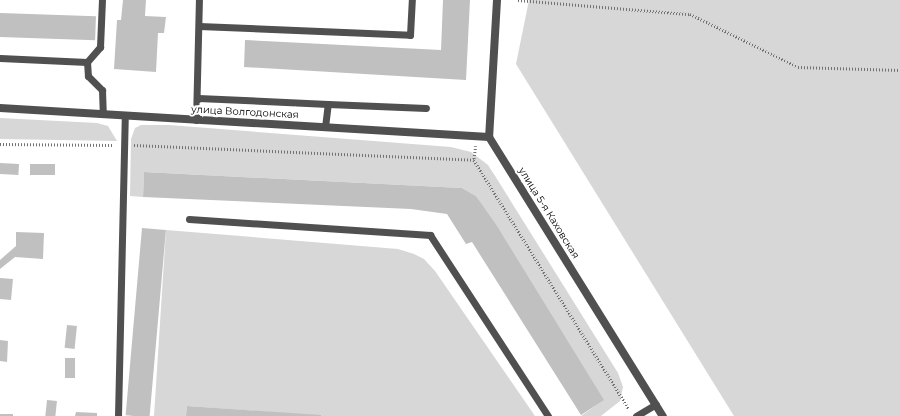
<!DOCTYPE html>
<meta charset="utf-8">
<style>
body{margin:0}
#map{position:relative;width:900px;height:416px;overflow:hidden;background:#fff;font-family:Montserrat,sans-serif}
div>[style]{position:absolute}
.green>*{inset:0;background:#d7d7d7}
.building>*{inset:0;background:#c0c0c0;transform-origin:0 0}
.path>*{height:2.5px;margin-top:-1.25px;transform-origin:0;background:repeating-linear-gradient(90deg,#727272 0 1px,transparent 0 3px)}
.lane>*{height:7px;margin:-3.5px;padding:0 3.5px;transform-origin:3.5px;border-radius:3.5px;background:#505050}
.street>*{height:8px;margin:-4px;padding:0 4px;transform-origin:4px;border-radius:4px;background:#505050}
span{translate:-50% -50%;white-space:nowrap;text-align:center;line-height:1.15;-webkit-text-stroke:4px #fff;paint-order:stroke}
.street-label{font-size:10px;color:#000}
</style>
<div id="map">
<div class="green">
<i style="clip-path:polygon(529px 0,900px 0,900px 416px,734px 416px,516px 64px)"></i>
<i style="clip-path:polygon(0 118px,97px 123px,108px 126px,117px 141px,0 139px)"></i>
<i style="clip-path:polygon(141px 125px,169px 125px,451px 147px,471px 152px,488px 165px,497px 179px,618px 373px,623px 387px,620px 401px,601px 416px,581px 416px,603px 400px,476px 196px,462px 188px,144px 172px,143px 197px,130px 196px,131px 139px,135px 128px)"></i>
<i style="clip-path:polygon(166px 230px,398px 249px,414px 254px,424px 259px,435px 271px,535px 416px,322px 416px,187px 406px,186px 416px,154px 416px)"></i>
</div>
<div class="building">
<i style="clip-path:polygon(123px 0,146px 0,145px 16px,166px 17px,164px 33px,158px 33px,156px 72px,114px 69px,117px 20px,121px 20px)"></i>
<i style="clip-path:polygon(443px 0,470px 0,466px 80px,244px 67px,245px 40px,441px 50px)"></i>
<i style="left:0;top:13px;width:96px;height:24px;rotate:2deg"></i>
<i style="left:0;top:163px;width:19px;height:11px;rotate:3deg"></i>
<i style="left:30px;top:164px;width:25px;height:11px"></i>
<i style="clip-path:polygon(144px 172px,462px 188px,476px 196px,497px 226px,604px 400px,581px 415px,472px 242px,466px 244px,447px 214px,411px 209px,143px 197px)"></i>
<i style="left:142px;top:228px;width:24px;height:188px;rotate:5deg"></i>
<i style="clip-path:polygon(16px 232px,44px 233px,43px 259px,15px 257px,0 269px,0 260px,16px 246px)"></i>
<i style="clip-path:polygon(0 278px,13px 279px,11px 300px,0 299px)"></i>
<i style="left:67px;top:325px;width:10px;height:23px;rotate:6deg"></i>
<i style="clip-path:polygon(0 340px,8px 341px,7px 362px,0 361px)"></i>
<i style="left:65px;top:358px;width:10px;height:20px"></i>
<i style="left:47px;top:400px;width:10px;height:16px;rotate:6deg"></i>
<i style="clip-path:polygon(187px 406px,321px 415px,321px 416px,186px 416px)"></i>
<i style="clip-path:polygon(76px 412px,97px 413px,97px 416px,75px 416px)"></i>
<i style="left:0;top:414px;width:13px;height:2px"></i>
</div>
<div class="path">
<i style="left:518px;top:0;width:173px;rotate:4.7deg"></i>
<i style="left:690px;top:14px;width:120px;rotate:26.1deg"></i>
<i style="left:798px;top:67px;width:102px;rotate:1.7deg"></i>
<i style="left:0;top:144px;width:113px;rotate:0.5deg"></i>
<i style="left:134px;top:145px;width:340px;rotate:2.5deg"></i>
<i style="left:476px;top:146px;width:14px;rotate:98deg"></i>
<i style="left:474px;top:160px;width:293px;rotate:58.1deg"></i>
</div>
<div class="lane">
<i style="left:199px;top:26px;width:211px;rotate:2.4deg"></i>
<i style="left:410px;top:35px;width:35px;rotate:-87deg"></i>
<i style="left:0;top:58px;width:87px;rotate:2.6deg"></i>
<i style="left:87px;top:62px;width:14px;rotate:86deg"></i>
<i style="left:88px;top:76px;width:20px;rotate:45deg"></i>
<i style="left:102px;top:90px;width:24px;rotate:88deg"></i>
<i style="left:87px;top:62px;width:20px;rotate:-49deg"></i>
<i style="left:100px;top:47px;width:47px;rotate:-87.6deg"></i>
<i style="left:198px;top:98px;width:130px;rotate:2.6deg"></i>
<i style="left:196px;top:120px;width:120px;rotate:-88.6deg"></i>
<i style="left:325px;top:127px;width:23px;rotate:-83deg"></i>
<i style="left:328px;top:104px;width:98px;rotate:2.3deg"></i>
<i style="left:189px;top:219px;width:242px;rotate:3.8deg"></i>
<i style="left:430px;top:235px;width:216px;rotate:56.9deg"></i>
<i style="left:118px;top:416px;width:300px;rotate:-88.7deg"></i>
<i style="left:636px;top:416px;width:23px;rotate:-31deg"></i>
</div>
<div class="street">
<i style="left:497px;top:0;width:137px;rotate:93.3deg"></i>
<i style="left:489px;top:137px;width:329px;rotate:58.1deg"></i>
<i style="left:0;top:108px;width:490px;rotate:3.4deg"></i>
</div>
<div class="street-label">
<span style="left:245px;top:112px;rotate:3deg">улица Волгодонская</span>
<span style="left:549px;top:213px;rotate:58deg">улица 5-я Каховская</span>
</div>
</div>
